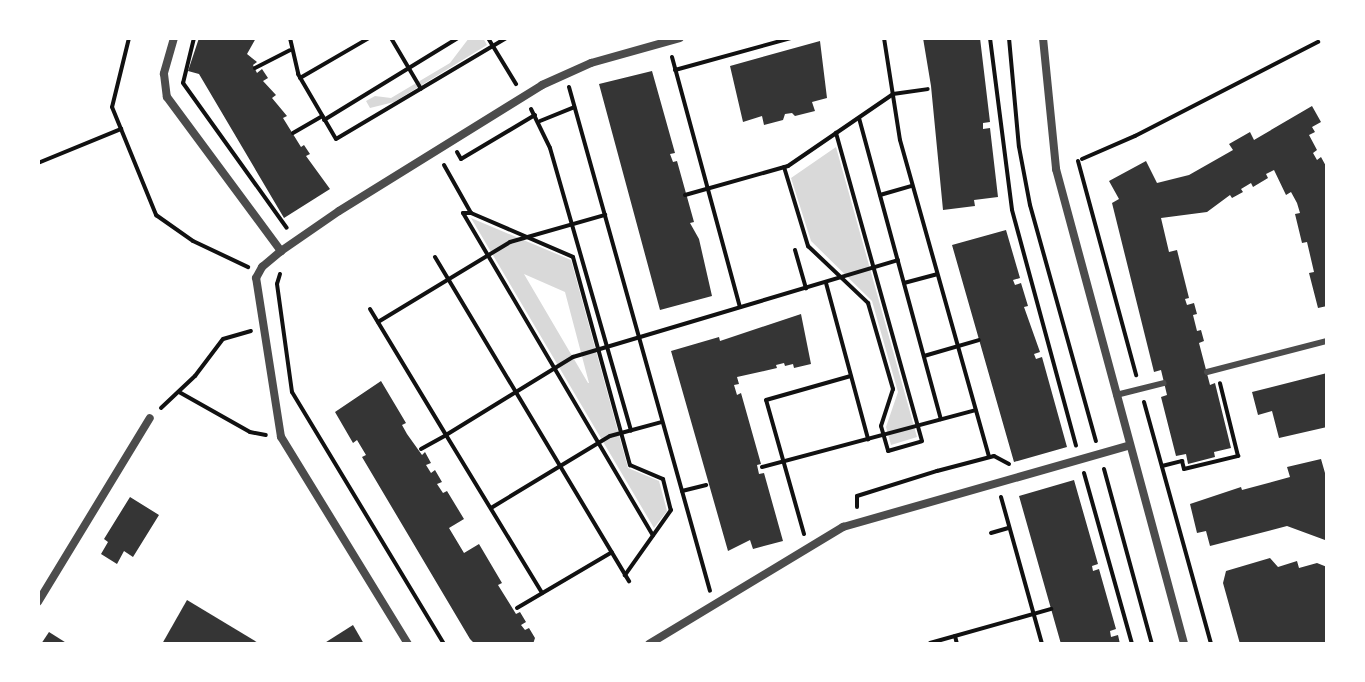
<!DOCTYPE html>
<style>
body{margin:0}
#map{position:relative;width:1365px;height:682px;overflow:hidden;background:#fff;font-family:"Exo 2",sans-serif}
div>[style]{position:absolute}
.water>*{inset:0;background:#d9d9d9}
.building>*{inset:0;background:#353535}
.path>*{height:4px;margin:-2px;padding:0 2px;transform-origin:2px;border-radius:2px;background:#111}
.service>*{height:6px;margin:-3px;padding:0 3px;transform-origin:3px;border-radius:3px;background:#4c4c4c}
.minor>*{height:8px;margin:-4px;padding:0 4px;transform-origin:4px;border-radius:4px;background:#4c4c4c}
span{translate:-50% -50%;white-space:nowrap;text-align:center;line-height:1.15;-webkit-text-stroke:8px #fff;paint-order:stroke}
.frame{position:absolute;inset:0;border:40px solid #fff;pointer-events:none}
</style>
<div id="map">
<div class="water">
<i style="clip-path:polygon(469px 38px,483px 38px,487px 45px,394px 102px,370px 108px,366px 101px,375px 96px,391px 98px,450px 63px)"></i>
<i style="clip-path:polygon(836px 147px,917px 437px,891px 445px,886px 427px,898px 392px,872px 301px,811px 241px,791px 178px)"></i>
<i style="clip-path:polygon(evenodd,471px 218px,571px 260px,628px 468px,659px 481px,667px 511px,654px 528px,471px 218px,524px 274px,565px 292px,589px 383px,588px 383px,524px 274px)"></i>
</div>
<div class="building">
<i style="clip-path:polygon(199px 38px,256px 38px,247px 54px,257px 62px,253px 65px,257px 73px,262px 69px,268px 78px,263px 81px,276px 95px,272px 98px,287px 116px,283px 118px,301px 147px,304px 145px,310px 154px,306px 156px,330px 189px,284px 218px,199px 74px,188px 71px)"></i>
<i style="clip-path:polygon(923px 38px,980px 38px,990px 122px,983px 123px,983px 129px,990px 128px,998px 197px,974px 200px,975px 206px,943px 210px,931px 86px)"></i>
<i style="clip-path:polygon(820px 41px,827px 98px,812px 102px,815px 111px,795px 116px,792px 113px,785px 114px,783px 120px,764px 125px,762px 116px,743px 122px,730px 66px)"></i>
<i style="clip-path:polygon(652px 71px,675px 153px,670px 154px,673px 162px,677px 161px,694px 222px,690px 223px,699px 239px,712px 296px,660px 310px,599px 84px)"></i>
<i style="clip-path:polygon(1312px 106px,1321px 122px,1312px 127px,1315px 132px,1309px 135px,1317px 150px,1313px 153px,1317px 160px,1321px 157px,1327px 168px,1327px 306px,1318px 308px,1309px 273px,1314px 272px,1307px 242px,1302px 243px,1295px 214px,1300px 213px,1297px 203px,1291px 192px,1286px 195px,1274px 170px,1266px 174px,1268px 178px,1253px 187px,1251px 183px,1241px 189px,1243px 192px,1232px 198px,1230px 195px,1207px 212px,1161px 218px,1169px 252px,1177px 250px,1189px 298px,1185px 299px,1187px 305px,1194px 303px,1197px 314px,1193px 315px,1197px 331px,1201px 330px,1204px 341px,1199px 343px,1210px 385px,1215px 383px,1231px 448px,1214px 452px,1215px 457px,1188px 464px,1186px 454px,1176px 456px,1161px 397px,1167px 395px,1161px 370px,1154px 372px,1112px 203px,1119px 199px,1109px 181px,1146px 161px,1157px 183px,1189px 175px,1233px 150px,1229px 144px,1250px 132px,1254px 140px)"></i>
<i style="clip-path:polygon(1006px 230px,1020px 278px,1013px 280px,1015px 285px,1021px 283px,1028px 306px,1024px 307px,1040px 352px,1034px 354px,1036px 359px,1042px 357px,1067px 447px,1014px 462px,952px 245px)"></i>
<i style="clip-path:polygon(801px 314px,811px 364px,794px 368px,793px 364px,785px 366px,784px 363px,776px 365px,777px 368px,737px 377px,739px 384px,734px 385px,737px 395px,741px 393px,761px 464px,757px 465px,759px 474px,764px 473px,783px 541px,753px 549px,750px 540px,728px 551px,671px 351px,719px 337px,720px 341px)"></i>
<i style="clip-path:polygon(1327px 373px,1327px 427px,1279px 438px,1272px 411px,1258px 415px,1252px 392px)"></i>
<i style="clip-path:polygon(381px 381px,406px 423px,402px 425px,407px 434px,422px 455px,425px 452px,431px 463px,426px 465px,431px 473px,435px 470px,442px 482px,437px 484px,443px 493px,447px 491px,464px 519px,449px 528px,464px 553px,479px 544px,502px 583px,498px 585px,516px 614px,520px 612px,526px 622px,521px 625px,525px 630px,529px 628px,535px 638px,533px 644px,475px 644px,470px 639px,362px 457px,366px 455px,357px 440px,353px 443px,335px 412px)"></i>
<i style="clip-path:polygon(1321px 459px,1327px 480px,1325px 540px,1287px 526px,1210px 546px,1206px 531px,1197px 533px,1190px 504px,1241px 487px,1242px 490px,1290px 477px,1287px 467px)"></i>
<i style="clip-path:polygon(1074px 480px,1098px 564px,1092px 566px,1093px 571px,1099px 569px,1116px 629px,1110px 631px,1111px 637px,1118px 635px,1120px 644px,1061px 644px,1019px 496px)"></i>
<i style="clip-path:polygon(130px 497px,159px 515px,133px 557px,124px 551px,117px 564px,101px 554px,108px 542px,104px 539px)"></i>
<i style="clip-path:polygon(1270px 558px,1278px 567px,1297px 561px,1299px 568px,1317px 563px,1327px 567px,1327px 644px,1240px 644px,1223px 583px,1226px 571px)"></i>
<i style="clip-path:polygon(187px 600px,260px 644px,162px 644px)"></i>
<i style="clip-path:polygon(353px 625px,364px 644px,323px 644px)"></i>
<i style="clip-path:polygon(49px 632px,68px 644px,41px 644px)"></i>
</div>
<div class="path">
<i style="left:129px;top:38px;width:71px;rotate:103.8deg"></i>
<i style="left:112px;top:107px;width:117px;rotate:67.8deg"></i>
<i style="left:156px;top:215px;width:45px;rotate:35.1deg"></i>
<i style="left:193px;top:241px;width:61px;rotate:25.3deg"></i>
<i style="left:194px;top:38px;width:46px;rotate:103.7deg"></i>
<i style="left:183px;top:83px;width:178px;rotate:54.4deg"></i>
<i style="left:290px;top:38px;width:37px;rotate:77deg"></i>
<i style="left:298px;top:74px;width:75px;rotate:59.7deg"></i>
<i style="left:336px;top:139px;width:198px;rotate:-30.7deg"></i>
<i style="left:391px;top:38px;width:59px;rotate:59.5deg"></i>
<i style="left:488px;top:38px;width:54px;rotate:58.7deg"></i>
<i style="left:884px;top:38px;width:103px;rotate:81.1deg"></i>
<i style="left:900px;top:140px;width:329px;rotate:74.3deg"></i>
<i style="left:990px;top:38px;width:173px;rotate:82.7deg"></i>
<i style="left:1012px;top:210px;width:244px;rotate:74.8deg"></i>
<i style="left:1009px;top:38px;width:109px;rotate:84.8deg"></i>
<i style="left:1019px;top:147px;width:59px;rotate:79.3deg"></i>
<i style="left:1030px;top:205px;width:245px;rotate:74.4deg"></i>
<i style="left:672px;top:57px;width:259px;rotate:74.8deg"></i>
<i style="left:255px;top:68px;width:39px;rotate:-27deg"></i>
<i style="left:675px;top:70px;width:120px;rotate:-15.4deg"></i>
<i style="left:300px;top:78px;width:80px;rotate:-30.1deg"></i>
<i style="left:569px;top:87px;width:523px;rotate:74.37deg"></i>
<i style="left:531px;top:109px;width:43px;rotate:64deg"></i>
<i style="left:550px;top:148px;width:294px;rotate:74deg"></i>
<i style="left:859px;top:118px;width:312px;rotate:74.8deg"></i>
<i style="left:324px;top:120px;width:157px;rotate:-31.5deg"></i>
<i style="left:540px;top:121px;width:37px;rotate:-22deg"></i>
<i style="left:293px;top:133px;width:34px;rotate:-30deg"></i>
<i style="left:457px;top:152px;width:8px;rotate:60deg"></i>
<i style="left:461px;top:159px;width:86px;rotate:-30.7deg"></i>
<i style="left:1082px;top:159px;width:58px;rotate:-23.5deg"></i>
<i style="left:1135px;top:136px;width:206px;rotate:-27.2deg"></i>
<i style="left:1078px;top:161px;width:222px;rotate:74.8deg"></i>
<i style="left:38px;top:163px;width:90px;rotate:-22.3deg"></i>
<i style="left:444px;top:165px;width:55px;rotate:60.6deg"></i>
<i style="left:784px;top:167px;width:83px;rotate:73.1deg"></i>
<i style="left:808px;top:246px;width:83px;rotate:43.5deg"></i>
<i style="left:868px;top:303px;width:90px;rotate:73.8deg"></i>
<i style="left:893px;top:389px;width:39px;rotate:108deg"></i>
<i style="left:881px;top:426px;width:26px;rotate:74deg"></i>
<i style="left:888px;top:451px;width:35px;rotate:-16deg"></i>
<i style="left:922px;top:441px;width:320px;rotate:-105.6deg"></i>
<i style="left:685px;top:195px;width:107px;rotate:-15.7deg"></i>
<i style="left:788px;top:166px;width:127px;rotate:-34.4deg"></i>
<i style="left:893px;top:94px;width:35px;rotate:-8deg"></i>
<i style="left:880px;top:195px;width:33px;rotate:-16deg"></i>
<i style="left:463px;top:213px;width:8px"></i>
<i style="left:471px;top:213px;width:111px;rotate:23.3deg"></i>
<i style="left:573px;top:257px;width:216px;rotate:74.7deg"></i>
<i style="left:630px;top:465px;width:36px;rotate:23deg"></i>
<i style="left:663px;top:479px;width:32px;rotate:76deg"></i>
<i style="left:671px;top:510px;width:80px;rotate:125.3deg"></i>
<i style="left:463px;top:213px;width:374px;rotate:59.5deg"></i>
<i style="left:795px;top:250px;width:40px;rotate:74deg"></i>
<i style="left:435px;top:257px;width:378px;rotate:59.1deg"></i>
<i style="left:280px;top:274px;width:10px;rotate:107deg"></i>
<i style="left:277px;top:284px;width:109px;rotate:82.1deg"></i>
<i style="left:292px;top:392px;width:294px;rotate:58.9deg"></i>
<i style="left:826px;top:283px;width:162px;rotate:74.9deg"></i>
<i style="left:904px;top:283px;width:34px;rotate:-15deg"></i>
<i style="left:370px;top:309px;width:147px;rotate:58.9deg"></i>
<i style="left:446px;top:435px;width:149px;rotate:-31.6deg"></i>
<i style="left:573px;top:357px;width:339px;rotate:-16.6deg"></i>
<i style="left:378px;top:322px;width:154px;rotate:-31.2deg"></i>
<i style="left:510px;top:242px;width:99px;rotate:-15.9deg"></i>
<i style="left:924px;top:356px;width:57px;rotate:-16.2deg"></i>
<i style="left:179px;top:392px;width:81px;rotate:29.4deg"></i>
<i style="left:250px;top:432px;width:16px;rotate:11deg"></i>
<i style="left:1144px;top:402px;width:251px;rotate:74.5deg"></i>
<i style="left:161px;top:408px;width:47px;rotate:-43.3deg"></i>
<i style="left:195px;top:376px;width:46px;rotate:-52.9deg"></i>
<i style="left:223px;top:339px;width:29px;rotate:-16deg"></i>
<i style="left:421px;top:449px;width:29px;rotate:-29deg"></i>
<i style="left:446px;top:435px;width:185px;rotate:58.7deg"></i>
<i style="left:1162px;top:466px;width:21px;rotate:-14deg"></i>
<i style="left:1182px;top:461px;width:8px;rotate:76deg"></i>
<i style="left:1184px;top:469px;width:56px;rotate:-13.5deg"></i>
<i style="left:1238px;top:456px;width:75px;rotate:-103.9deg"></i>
<i style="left:762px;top:467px;width:221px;rotate:-14.9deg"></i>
<i style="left:1104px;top:469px;width:181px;rotate:74.7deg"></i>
<i style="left:1084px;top:473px;width:178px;rotate:74.3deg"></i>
<i style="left:682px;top:491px;width:25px;rotate:-14deg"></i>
<i style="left:1001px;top:497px;width:153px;rotate:74.4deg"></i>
<i style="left:857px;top:507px;width:11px;rotate:-90deg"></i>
<i style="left:857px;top:496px;width:84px;rotate:-17.4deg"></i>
<i style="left:937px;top:471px;width:59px;rotate:-14.7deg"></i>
<i style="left:994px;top:456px;width:17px;rotate:28deg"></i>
<i style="left:491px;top:508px;width:139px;rotate:-31.2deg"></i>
<i style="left:610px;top:436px;width:54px;rotate:-15.1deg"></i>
<i style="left:991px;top:533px;width:18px;rotate:-16deg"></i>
<i style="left:804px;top:534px;width:139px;rotate:-105.8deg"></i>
<i style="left:766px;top:400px;width:88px;rotate:-15.8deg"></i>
<i style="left:517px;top:608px;width:110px;rotate:-30.5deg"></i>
<i style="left:955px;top:636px;width:8px;rotate:76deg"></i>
<i style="left:930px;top:643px;width:126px;rotate:-15.7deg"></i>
</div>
<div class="service">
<i style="left:1207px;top:372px;width:124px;rotate:-14.5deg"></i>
<i style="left:1116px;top:395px;width:49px;rotate:-14deg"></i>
</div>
<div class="minor">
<i style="left:174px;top:38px;width:37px;rotate:106deg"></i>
<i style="left:164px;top:74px;width:23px;rotate:83deg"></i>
<i style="left:167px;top:97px;width:192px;rotate:53.5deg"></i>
<i style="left:1043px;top:38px;width:132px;rotate:84.3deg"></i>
<i style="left:1056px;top:169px;width:492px;rotate:74.9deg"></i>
<i style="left:38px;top:602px;width:215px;rotate:-58.7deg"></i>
<i style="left:408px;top:644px;width:243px;rotate:-121.5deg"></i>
<i style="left:281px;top:437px;width:161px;rotate:-98.9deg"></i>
<i style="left:256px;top:278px;width:13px;rotate:-61deg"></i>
<i style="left:262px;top:267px;width:25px;rotate:-40deg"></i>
<i style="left:281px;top:251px;width:70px;rotate:-34.6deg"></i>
<i style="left:339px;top:211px;width:239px;rotate:-31.8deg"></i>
<i style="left:542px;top:85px;width:54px;rotate:-24.2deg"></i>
<i style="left:591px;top:63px;width:92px;rotate:-15.7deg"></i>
<i style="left:649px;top:644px;width:227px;rotate:-31.1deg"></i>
<i style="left:843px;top:527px;width:298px;rotate:-15.9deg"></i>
</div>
<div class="frame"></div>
</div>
